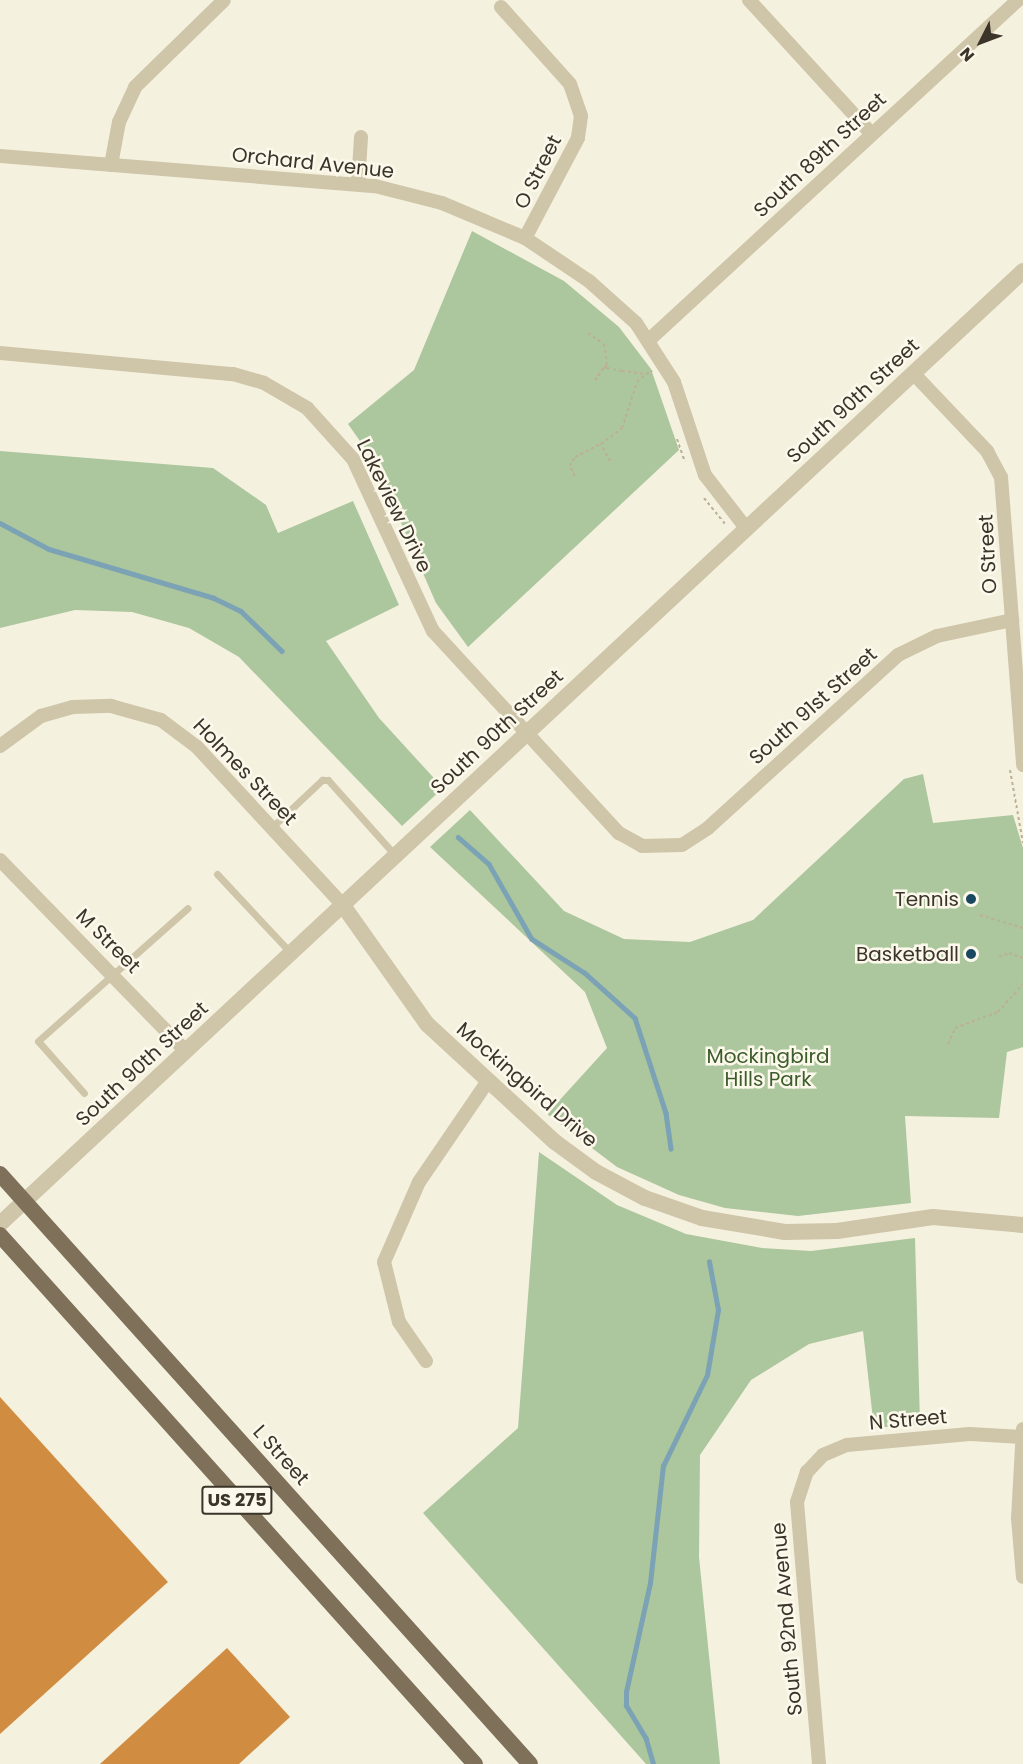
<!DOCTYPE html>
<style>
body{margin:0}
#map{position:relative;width:1023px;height:1764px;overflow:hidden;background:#f5f1df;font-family:Poppins,sans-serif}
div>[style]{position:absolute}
.green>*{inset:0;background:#acc69d}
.stream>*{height:4.5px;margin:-2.25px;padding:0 2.25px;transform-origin:2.25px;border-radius:2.25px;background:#7ba2b5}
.building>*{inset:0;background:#d08d42}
.path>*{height:2px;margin-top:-1px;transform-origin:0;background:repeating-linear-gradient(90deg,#bbb093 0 3px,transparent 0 6px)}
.service>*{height:7px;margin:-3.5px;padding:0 3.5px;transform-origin:3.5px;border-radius:3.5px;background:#cfc5a9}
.minor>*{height:14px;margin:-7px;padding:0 7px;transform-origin:7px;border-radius:7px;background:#cfc5a9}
.tertiary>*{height:16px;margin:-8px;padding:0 8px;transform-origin:8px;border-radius:8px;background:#cfc5a9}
.primary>*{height:16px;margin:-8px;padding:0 8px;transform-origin:8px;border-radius:8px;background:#7e7059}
.dots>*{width:16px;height:16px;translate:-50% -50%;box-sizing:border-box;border:3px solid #fcf9ec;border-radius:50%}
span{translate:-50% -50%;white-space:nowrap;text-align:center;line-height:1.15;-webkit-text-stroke:5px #fcf9ec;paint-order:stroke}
.shield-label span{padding:2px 4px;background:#fcf9ec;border:2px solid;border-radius:4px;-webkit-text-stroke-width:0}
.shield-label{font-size:18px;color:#3b3429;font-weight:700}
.street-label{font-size:20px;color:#3b3429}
.poi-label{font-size:20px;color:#3b3429}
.right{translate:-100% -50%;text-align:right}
.park-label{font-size:20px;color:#3c5c2b}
.north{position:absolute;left:951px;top:12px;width:60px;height:60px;-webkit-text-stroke:4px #fcf9ec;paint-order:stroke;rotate:228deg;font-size:16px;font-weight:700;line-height:24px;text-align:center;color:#3b3429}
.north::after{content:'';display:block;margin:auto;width:21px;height:27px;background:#3b3429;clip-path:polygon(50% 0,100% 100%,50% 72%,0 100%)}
</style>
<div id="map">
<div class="green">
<i style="clip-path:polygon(472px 231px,564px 281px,619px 327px,651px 369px,679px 450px,468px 647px,436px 603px,374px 461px,348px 424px,414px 370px)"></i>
<i style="clip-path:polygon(0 451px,213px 468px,266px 505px,278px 533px,353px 501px,399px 605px,326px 641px,379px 718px,443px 788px,402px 826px,239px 657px,189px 628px,132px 612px,75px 610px,0 628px)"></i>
<i style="clip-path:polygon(923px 774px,933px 823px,1013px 815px,1023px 848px,1023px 1047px,1007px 1052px,999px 1118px,905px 1116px,911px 1203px,798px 1216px,725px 1208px,679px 1195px,617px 1167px,547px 1114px,607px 1048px,585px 992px,430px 847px,470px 810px,564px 911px,624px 939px,690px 942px,753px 920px,904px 779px)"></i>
<i style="clip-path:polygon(539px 1152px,617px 1205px,686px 1234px,762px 1248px,811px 1251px,915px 1238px,920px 1424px,874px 1428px,863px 1331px,809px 1344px,751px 1380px,700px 1455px,699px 1557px,720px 1764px,646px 1764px,423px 1513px,518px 1428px)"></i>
</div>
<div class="stream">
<i style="left:0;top:523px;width:55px;rotate:28deg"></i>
<i style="left:49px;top:549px;width:172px;rotate:16.5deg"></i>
<i style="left:214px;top:598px;width:30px;rotate:26deg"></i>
<i style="left:241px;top:611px;width:57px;rotate:44.3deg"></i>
<i style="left:458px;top:837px;width:41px;rotate:41.1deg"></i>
<i style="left:489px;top:864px;width:86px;rotate:60.2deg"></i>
<i style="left:532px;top:939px;width:63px;rotate:32.7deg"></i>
<i style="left:585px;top:973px;width:67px;rotate:42deg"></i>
<i style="left:635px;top:1018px;width:100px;rotate:71.9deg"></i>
<i style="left:666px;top:1113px;width:36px;rotate:82deg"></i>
<i style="left:653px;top:1764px;width:26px;rotate:-106deg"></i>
<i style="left:646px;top:1739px;width:39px;rotate:-121deg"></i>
<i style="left:626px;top:1706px;width:14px;rotate:-90deg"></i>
<i style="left:626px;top:1692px;width:112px;rotate:-77.6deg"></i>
<i style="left:650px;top:1583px;width:118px;rotate:-83.7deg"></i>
<i style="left:663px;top:1466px;width:101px;rotate:-64.2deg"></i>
<i style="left:707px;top:1375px;width:66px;rotate:-80.4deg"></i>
<i style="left:718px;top:1310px;width:49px;rotate:-100.6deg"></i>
</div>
<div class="building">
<i style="clip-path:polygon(0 1397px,168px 1582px,0 1734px)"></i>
<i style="clip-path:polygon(227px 1648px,290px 1717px,239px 1764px,100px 1764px)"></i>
</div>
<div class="path">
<i style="left:588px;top:333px;width:19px;rotate:35deg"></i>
<i style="left:604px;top:344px;width:20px;rotate:81deg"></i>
<i style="left:607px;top:364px;width:20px;rotate:127deg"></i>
<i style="left:595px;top:380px;width:16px;rotate:-55deg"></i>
<i style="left:604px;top:367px;width:3px;rotate:18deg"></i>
<i style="left:607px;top:368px;width:15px;rotate:11deg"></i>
<i style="left:622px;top:371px;width:24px;rotate:7deg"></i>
<i style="left:646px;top:374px;width:7px;rotate:-27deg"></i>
<i style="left:677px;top:439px;width:24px;rotate:71deg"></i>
<i style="left:610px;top:461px;width:19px;rotate:-118deg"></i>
<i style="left:601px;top:444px;width:26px;rotate:-37deg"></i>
<i style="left:622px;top:428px;width:48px;rotate:-71.9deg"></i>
<i style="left:637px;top:382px;width:11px;rotate:-41deg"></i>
<i style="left:575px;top:476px;width:11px;rotate:-117deg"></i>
<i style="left:570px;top:466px;width:10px;rotate:-61deg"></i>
<i style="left:575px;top:457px;width:29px;rotate:-27deg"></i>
<i style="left:704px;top:498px;width:33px;rotate:51deg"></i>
<i style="left:1010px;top:770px;width:74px;rotate:79.9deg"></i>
<i style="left:980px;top:915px;width:45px;rotate:16.8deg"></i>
<i style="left:999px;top:957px;width:11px;rotate:-22deg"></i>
<i style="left:1009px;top:953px;width:15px;rotate:20deg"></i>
<i style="left:948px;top:1044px;width:17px;rotate:-66deg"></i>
<i style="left:955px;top:1028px;width:46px;rotate:-20.4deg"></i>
<i style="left:998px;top:1012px;width:38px;rotate:-48deg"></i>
</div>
<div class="service">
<i style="left:272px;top:827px;width:69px;rotate:-43.2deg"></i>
<i style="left:322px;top:780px;width:6px"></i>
<i style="left:328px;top:780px;width:101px;rotate:48.2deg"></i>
<i style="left:217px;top:874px;width:108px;rotate:46.9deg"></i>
<i style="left:84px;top:1093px;width:69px;rotate:-131.5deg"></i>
<i style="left:38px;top:1041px;width:200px;rotate:-41.6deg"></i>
</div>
<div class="minor">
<i style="left:749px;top:0;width:182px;rotate:47.5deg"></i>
<i style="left:501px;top:7px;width:103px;rotate:48.1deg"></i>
<i style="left:570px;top:84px;width:34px;rotate:71deg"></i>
<i style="left:581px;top:116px;width:22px;rotate:98deg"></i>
<i style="left:578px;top:138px;width:113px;rotate:117.9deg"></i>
<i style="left:0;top:156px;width:376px;rotate:4.6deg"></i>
<i style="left:375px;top:186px;width:69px;rotate:14.2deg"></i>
<i style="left:442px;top:203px;width:90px;rotate:22.9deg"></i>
<i style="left:525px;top:238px;width:77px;rotate:33.9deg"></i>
<i style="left:589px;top:281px;width:63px;rotate:41.8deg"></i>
<i style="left:636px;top:323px;width:70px;rotate:57.2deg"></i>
<i style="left:674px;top:382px;width:98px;rotate:71.6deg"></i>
<i style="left:705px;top:475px;width:67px;rotate:52.3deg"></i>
<i style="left:111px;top:165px;width:44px;rotate:-79.5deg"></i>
<i style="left:119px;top:122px;width:38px;rotate:-65deg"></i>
<i style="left:135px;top:87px;width:124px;rotate:-44.3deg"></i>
<i style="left:358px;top:184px;width:47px;rotate:-86.3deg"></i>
<i style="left:649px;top:340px;width:502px;rotate:-42.66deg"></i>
<i style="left:0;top:353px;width:234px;rotate:5.2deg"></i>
<i style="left:233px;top:374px;width:32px;rotate:16deg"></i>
<i style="left:264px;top:383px;width:50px;rotate:30.2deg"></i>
<i style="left:307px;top:408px;width:69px;rotate:48deg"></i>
<i style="left:353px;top:459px;width:190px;rotate:65.1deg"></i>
<i style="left:433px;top:631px;width:275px;rotate:47.4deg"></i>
<i style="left:619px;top:833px;width:26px;rotate:29deg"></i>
<i style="left:642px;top:846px;width:40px;rotate:-1.4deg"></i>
<i style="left:682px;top:845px;width:31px;rotate:-33deg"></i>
<i style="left:708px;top:828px;width:257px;rotate:-42.3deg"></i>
<i style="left:898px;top:655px;width:43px;rotate:-26deg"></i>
<i style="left:937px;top:636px;width:77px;rotate:-12deg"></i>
<i style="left:913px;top:373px;width:108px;rotate:46.5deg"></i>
<i style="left:987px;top:451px;width:30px;rotate:62deg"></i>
<i style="left:1001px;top:477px;width:289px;rotate:85.6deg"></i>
<i style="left:0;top:746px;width:51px;rotate:-36.2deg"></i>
<i style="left:41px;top:716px;width:33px;rotate:-16deg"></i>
<i style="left:73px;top:707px;width:38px;rotate:-2deg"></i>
<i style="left:111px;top:706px;width:52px;rotate:15.6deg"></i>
<i style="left:161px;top:720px;width:45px;rotate:36.9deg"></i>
<i style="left:197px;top:747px;width:214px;rotate:47.3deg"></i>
<i style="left:0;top:860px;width:267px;rotate:45.8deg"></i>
<i style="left:426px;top:1361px;width:47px;rotate:-124.7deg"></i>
<i style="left:399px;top:1322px;width:62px;rotate:-104deg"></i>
<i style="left:384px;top:1262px;width:87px;rotate:-66.4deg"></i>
<i style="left:419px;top:1182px;width:122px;rotate:-55.7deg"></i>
<i style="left:1023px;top:1429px;width:89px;rotate:93.2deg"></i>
<i style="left:1018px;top:1518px;width:59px;rotate:85.2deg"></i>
<i style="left:819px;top:1764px;width:263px;rotate:-94.8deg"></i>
<i style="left:797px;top:1502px;width:32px;rotate:-72deg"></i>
<i style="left:807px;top:1472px;width:23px;rotate:-47deg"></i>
<i style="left:823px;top:1455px;width:26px;rotate:-23deg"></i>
<i style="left:847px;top:1445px;width:123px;rotate:-5.1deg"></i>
<i style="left:970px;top:1434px;width:53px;rotate:3.2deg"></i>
</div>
<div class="tertiary">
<i style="left:342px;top:904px;width:147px;rotate:54.7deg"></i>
<i style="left:427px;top:1024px;width:174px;rotate:42.7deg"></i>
<i style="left:555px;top:1142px;width:51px;rotate:36.2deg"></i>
<i style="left:596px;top:1172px;width:55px;rotate:28deg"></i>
<i style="left:645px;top:1198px;width:60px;rotate:19.3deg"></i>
<i style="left:702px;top:1218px;width:84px;rotate:9.6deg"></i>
<i style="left:785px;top:1232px;width:52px;rotate:-1.1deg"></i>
<i style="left:837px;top:1231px;width:97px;rotate:-8.3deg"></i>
<i style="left:933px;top:1217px;width:90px;rotate:5.1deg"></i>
<i style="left:0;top:1224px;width:1398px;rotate:-42.97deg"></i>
</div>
<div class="primary">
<i style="left:0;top:1174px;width:793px;rotate:48.07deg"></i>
<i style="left:0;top:1235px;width:711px;rotate:48.08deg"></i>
</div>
<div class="dots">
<i style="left:971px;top:899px;background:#1b4861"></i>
<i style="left:971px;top:954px;background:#1b4861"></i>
</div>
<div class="shield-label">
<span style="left:237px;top:1500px">US 275</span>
</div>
<div class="street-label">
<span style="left:820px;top:155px;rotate:-43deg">South 89th Street</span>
<span style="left:313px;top:163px;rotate:6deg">Orchard Avenue</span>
<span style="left:538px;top:172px;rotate:-63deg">O Street</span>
<span style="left:853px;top:401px;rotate:-43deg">South 90th Street</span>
<span style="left:394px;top:506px;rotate:64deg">Lakeview Drive</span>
<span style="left:988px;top:554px;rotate:-93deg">O Street</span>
<span style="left:813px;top:706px;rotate:-42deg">South 91st Street</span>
<span style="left:497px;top:732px;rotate:-43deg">South 90th Street</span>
<span style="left:245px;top:772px;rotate:46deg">Holmes Street</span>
<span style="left:108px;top:941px;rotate:45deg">M Street</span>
<span style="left:142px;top:1064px;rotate:-43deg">South 90th Street</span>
<span style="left:527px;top:1085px;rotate:41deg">Mockingbird Drive</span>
<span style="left:908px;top:1420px;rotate:-5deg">N Street</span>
<span style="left:281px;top:1455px;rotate:48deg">L Street</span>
<span style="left:787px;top:1619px;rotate:-95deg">South 92nd Avenue</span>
</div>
<div class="poi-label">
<span class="right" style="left:959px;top:899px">Tennis</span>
<span class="right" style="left:959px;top:954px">Basketball</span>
</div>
<div class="park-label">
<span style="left:768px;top:1068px">Mockingbird<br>Hills Park</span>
</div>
<div class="north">N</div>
</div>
